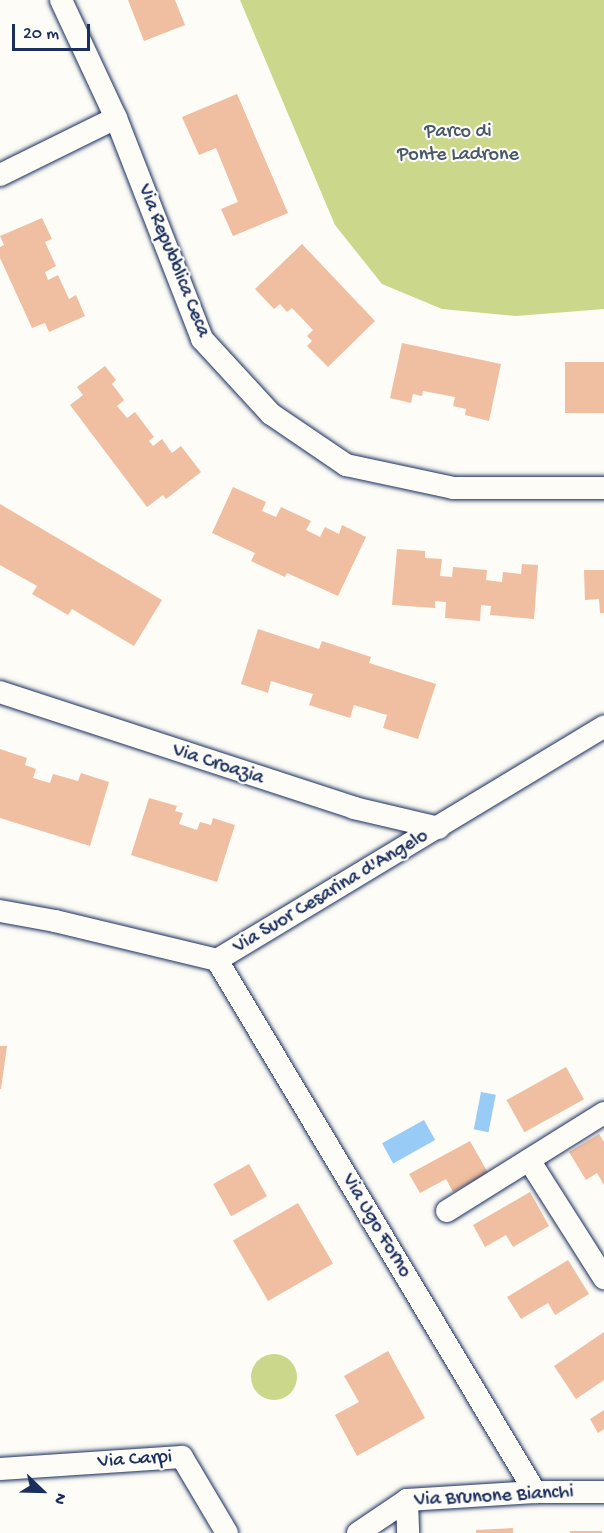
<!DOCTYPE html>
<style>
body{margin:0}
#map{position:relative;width:604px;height:1533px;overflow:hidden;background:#fdfcf7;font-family:"Gochi Hand",sans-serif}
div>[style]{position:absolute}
.green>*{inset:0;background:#cbd78b}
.round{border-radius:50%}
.water>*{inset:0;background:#98ccf6;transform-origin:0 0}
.building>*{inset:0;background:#f0bea0;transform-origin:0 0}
.roads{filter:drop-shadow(0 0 2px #1b2f5e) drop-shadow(0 0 2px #1b2f5e)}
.street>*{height:22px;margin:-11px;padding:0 11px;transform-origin:11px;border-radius:11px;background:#fdfcf7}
span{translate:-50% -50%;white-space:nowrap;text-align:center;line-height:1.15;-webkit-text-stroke:4.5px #fdfcf7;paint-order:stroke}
.park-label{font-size:20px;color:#475969}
.street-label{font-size:20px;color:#1b2f5e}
.north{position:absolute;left:12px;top:1461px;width:60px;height:60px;-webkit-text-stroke:4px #fdfcf7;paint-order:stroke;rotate:113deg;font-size:16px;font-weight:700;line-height:24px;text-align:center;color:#1b2f5e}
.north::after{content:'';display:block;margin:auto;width:21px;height:27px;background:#1b2f5e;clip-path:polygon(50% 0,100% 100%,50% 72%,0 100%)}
.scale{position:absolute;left:12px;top:24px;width:78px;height:27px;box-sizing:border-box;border:3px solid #1b2f5e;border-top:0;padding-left:8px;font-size:18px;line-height:21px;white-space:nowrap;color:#1b2f5e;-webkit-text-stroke:4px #fdfcf7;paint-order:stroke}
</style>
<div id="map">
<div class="green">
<i style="clip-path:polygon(240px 0,604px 0,604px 309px,516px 316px,442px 309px,382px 284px,335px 225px)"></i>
<i class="round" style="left:251px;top:1354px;width:46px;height:46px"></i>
</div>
<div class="water">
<i style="left:481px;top:1092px;width:15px;height:38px;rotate:11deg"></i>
<i style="left:424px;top:1120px;width:23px;height:48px;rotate:61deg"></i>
</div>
<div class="building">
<i style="clip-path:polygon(128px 0,175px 0,185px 25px,144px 41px)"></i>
<i style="clip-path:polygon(237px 94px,288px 213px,233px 236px,221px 209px,238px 202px,216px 148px,199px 155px,182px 117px)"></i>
<i style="clip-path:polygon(42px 218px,52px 239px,45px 242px,56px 266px,45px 272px,48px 280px,58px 275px,69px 299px,76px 295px,85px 316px,49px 332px,45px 323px,32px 328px,0 258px,0 247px,4px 245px,0 236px)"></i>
<i style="clip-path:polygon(302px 244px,375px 321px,328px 367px,307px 346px,312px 341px,307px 336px,313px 330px,292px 308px,287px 312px,280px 304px,274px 309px,255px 289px)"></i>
<i style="clip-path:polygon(402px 343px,501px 364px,489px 421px,465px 415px,466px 409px,453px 406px,455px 397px,423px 391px,422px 396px,413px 394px,411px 403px,390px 398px)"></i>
<i style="left:604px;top:362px;width:51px;height:39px;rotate:90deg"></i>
<i style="clip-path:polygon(105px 366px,116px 380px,112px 384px,124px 400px,117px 406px,127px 418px,135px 412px,154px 437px,149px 441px,153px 446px,162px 439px,172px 453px,181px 446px,201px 472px,166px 499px,163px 495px,147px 507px,70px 405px,83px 395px,77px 387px)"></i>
<i style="clip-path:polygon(233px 487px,266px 502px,262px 511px,276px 517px,281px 507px,311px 521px,306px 530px,320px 537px,325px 527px,339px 534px,342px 525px,366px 537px,338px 596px,287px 573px,285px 577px,251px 561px,255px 553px,212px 533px)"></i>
<i style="clip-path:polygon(0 504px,162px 600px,134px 646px,72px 609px,68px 615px,32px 594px,37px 586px,0 565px)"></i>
<i style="clip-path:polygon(397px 549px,425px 551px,425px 558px,442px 559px,440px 576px,452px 577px,453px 567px,487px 570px,486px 580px,502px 582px,503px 572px,521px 574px,522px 564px,538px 565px,534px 619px,490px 615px,491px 606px,481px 605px,480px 621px,445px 618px,446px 602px,435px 601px,435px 608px,392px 605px)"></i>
<i style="clip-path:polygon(584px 570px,604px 570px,604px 613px,600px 613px,599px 599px,585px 600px)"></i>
<i style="clip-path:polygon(258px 629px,319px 649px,322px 641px,371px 657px,369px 663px,436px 684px,418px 739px,383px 728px,387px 715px,354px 705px,350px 718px,309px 705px,313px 694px,271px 681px,268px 693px,241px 684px)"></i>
<i style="clip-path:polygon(0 749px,27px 758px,25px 765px,36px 769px,33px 778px,50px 783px,53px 774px,78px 781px,81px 773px,109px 782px,90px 846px,0 818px)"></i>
<i style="clip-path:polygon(149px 798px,177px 806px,175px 811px,183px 813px,179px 824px,197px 830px,200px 822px,211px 825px,213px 818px,235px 825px,217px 882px,131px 855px)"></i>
<i style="clip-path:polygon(0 1046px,7px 1046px,1px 1089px,0 1089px)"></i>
<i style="left:566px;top:1067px;width:37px;height:68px;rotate:61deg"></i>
<i style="clip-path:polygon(599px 1134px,604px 1142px,604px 1185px,597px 1173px,586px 1180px,569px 1152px)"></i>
<i style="clip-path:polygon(470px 1141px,488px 1173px,453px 1192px,446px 1179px,420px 1193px,409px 1174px)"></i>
<i style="left:249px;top:1164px;width:37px;height:41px;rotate:61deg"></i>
<i style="clip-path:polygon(530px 1192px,549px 1226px,513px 1247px,506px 1235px,485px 1247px,473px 1225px)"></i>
<i style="left:298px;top:1203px;width:70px;height:75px;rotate:60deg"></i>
<i style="clip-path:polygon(568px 1260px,589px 1294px,555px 1315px,548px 1303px,521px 1319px,507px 1297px)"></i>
<i style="clip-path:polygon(604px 1332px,604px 1380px,576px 1399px,554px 1366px)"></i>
<i style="clip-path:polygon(388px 1351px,425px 1418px,357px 1456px,335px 1415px,359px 1402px,344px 1376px)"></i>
<i style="clip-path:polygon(604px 1410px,604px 1429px,598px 1433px,590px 1419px)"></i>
<i style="clip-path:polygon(513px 1528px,513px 1533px,476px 1533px,476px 1530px)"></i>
<i style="left:570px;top:1531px;width:32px;height:2px"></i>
</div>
<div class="roads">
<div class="street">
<i style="left:61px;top:0;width:130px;rotate:65deg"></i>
<i style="left:116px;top:118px;width:237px;rotate:68.7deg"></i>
<i style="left:202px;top:339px;width:102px;rotate:47.4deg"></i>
<i style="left:271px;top:414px;width:91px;rotate:34.2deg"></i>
<i style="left:346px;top:465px;width:109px;rotate:12.1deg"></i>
<i style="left:453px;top:488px;width:151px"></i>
<i style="left:0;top:175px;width:129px;rotate:-26.2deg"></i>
<i style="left:0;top:692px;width:373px;rotate:18.1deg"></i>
<i style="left:354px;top:808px;width:87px;rotate:13.2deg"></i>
<i style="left:0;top:911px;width:56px;rotate:10.3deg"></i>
<i style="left:55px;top:921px;width:167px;rotate:13.5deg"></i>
<i style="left:217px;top:960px;width:452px;rotate:-31.1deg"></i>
<i style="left:217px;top:960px;width:620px;rotate:59.13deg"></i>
<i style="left:529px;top:1160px;width:140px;rotate:57.6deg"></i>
<i style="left:447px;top:1211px;width:185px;rotate:-32deg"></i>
<i style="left:0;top:1469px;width:182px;rotate:-3.8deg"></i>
<i style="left:182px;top:1457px;width:88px;rotate:59.4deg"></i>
<i style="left:407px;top:1500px;width:33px;rotate:88deg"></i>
<i style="left:358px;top:1533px;width:59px;rotate:-34deg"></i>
<i style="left:407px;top:1500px;width:128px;rotate:-3.6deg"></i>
<i style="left:535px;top:1492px;width:69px"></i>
</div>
</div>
<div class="park-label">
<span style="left:458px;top:144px">Parco di<br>Ponte Ladrone</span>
</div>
<div class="street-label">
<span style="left:173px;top:261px;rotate:68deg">Via Repubblica Ceca</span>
<span style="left:218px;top:765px;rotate:18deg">Via Croazia</span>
<span style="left:331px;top:892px;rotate:-31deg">Via Suor Cesarina d'Angelo</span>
<span style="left:376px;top:1226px;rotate:59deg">Via Ugo Forno</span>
<span style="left:135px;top:1460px;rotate:-4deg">Via Carpi</span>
<span style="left:494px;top:1497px;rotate:-3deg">Via Brunone Bianchi</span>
</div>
<div class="north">N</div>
<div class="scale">20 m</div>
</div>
